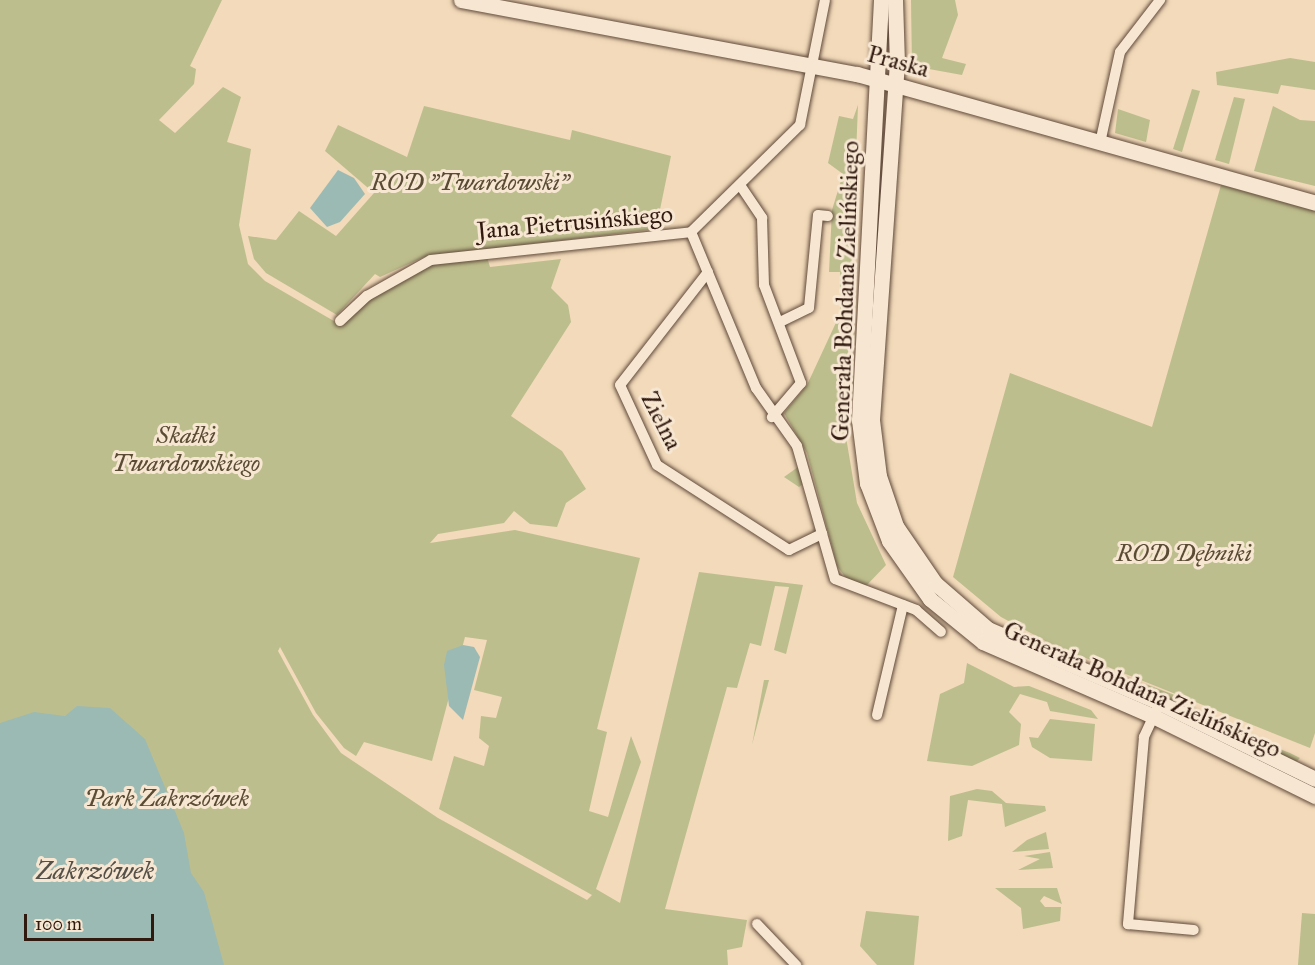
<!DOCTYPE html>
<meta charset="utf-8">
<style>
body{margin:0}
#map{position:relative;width:1315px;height:965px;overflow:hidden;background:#f2daba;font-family:"IM FELL Great Primer",serif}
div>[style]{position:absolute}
.green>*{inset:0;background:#bdbe8d}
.water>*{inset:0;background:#9bbab3}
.roads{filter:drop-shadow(0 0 2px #60493a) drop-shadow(0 0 2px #60493a)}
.street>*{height:10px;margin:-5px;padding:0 5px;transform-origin:5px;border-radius:5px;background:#f7e7d2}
.secondary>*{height:15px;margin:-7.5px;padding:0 7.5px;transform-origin:7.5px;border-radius:7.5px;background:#f7e7d2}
span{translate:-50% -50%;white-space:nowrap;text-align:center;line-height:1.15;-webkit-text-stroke:6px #f7e7d2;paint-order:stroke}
.street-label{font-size:24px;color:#30190f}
.park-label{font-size:24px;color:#5a4b35;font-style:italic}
.water-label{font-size:26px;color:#555148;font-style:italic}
.scale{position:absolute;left:24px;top:914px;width:130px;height:27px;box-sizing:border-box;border:3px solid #30190f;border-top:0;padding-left:8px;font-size:18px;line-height:21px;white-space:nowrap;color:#30190f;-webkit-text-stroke:4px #f7e7d2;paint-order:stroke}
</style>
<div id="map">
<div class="green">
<i style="clip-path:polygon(evenodd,0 0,222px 0,190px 66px,196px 69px,194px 84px,159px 120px,175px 133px,223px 87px,241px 97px,227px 142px,251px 149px,239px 225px,248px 264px,265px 281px,339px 324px,361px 304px,427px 264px,487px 257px,490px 267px,561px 259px,551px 288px,568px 305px,571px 322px,511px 416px,562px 451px,586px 489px,566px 503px,557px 527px,530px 524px,514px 511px,504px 523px,438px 534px,430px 543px,515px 530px,640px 558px,597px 729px,607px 732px,589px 811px,608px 817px,631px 736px,641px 762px,596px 889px,620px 903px,699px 572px,803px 585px,786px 654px,774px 650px,789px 587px,775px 586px,761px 646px,750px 643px,737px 688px,727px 687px,665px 909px,747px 920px,742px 947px,727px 950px,728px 965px,0 965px,0 0,465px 637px,487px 640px,474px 690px,502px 697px,496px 718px,481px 716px,479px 738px,489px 746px,484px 766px,454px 756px,439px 809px,592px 895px,587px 900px,438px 818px,341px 753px,313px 715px,278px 651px,280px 647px,316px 713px,344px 748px,356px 756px,364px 742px,432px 761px,465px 637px)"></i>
<i style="clip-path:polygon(911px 0,955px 0,958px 15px,942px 58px,966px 64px,962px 75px,918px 67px,917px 78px,912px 70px)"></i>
<i style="clip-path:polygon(1290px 58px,1315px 62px,1315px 90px,1281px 85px,1278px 94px,1217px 85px,1216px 72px)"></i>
<i style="clip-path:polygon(1192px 89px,1200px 91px,1182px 152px,1173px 149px)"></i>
<i style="clip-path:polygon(1234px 97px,1245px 99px,1229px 164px,1215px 160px)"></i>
<i style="clip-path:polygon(858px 105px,845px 431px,857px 503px,886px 565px,866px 586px,846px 578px,837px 566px,807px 453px,784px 413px,807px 385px,840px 314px,840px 272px,829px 272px,832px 210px,843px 174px,828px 163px,839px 116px,853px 119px)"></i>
<i style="clip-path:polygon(424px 106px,570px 140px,572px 130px,671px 156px,656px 229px,424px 257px,380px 277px,375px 274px,337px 315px,266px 273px,254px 259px,248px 236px,276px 240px,299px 211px,336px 236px,374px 193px,325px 151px,338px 125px,407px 157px)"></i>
<i style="clip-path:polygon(1273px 106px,1300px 120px,1315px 121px,1315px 186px,1254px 171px)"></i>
<i style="clip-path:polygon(1118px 109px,1150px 120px,1146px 142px,1115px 133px)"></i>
<i style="clip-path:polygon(1221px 185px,1315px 211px,1315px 733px,1310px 748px,1051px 644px,1001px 617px,953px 577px,1010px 373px,1152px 427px)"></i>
<i style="clip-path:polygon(798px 467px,803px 484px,799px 487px,784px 477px)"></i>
<i style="clip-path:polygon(967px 663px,1014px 687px,1029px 686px,1091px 710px,1098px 719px,1050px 711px,1047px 702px,1020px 694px,1009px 712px,1021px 724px,1019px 745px,972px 766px,927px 761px,940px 694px,964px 683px)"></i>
<i style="clip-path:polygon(764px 680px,769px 680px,752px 745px)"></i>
<i style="clip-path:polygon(1145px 684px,1183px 698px,1185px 700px,1182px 706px,1143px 689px)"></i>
<i style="clip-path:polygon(1050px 719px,1095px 724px,1092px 761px,1050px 758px,1032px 747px,1029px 737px,1038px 738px)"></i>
<i style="clip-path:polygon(1243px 735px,1290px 753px,1300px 758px,1296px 762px)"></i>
<i style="clip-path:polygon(977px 789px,992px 791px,1006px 803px,1045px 806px,1046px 811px,1005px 827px,1002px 804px,968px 800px,962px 836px,948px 841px,950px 796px)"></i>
<i style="clip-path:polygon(1046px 832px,1049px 849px,1012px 852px,1027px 840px)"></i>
<i style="clip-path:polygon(1050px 852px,1053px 868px,1018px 870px,1040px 859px,1024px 856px)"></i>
<i style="clip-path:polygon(995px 888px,1057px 888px,1062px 904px,1044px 896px,1040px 901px,1045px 907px,1061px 907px,1060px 921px,1023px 929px,1021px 908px)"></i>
<i style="clip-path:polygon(866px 911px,919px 916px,914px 965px,877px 965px,860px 946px)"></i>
<i style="clip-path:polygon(1302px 913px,1315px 914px,1315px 965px,1298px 965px)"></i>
</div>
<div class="water">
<i style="clip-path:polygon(338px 170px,354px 178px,365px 194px,340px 222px,327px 227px,310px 208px)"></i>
<i style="clip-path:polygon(463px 645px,474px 647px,480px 657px,463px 720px,449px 706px,444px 665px,447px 651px)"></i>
<i style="clip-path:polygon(77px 706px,110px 708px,145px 739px,184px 833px,191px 873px,204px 892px,224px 965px,0 965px,0 723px,34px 712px,65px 716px)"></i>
</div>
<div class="roads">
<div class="street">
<i style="left:1100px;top:143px;width:93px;rotate:-77.6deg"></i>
<i style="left:1120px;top:52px;width:66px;rotate:-52.4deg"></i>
<i style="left:740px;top:185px;width:40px;rotate:56deg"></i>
<i style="left:762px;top:218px;width:67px;rotate:88.3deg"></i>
<i style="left:764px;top:285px;width:105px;rotate:69.3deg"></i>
<i style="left:801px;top:383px;width:45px;rotate:130.5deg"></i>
<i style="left:691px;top:232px;width:169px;rotate:67.4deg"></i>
<i style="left:756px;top:388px;width:71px;rotate:54.7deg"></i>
<i style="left:797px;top:446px;width:138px;rotate:74.1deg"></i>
<i style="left:835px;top:579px;width:87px;rotate:20.9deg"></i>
<i style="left:916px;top:610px;width:33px;rotate:41deg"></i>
<i style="left:708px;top:272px;width:143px;rotate:127.9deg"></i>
<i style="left:620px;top:385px;width:88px;rotate:65.2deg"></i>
<i style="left:657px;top:465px;width:157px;rotate:32.8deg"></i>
<i style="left:789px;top:550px;width:37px;rotate:-26deg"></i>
<i style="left:340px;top:321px;width:37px;rotate:-43deg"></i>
<i style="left:367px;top:296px;width:73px;rotate:-29.4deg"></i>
<i style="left:431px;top:260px;width:262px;rotate:-6.1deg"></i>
<i style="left:691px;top:232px;width:153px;rotate:-44.5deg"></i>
<i style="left:800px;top:125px;width:127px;rotate:-78.7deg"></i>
<i style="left:780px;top:322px;width:32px;rotate:-26deg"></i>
<i style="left:809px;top:308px;width:93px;rotate:-84.5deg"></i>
<i style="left:818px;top:215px;width:10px;rotate:6deg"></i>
<i style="left:1156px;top:711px;width:29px;rotate:115deg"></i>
<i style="left:1144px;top:737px;width:188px;rotate:94.9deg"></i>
<i style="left:1128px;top:924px;width:66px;rotate:5.2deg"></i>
<i style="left:877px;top:715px;width:113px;rotate:-76.7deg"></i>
<i style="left:757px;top:924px;width:57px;rotate:46.4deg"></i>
</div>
<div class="secondary">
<i style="left:461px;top:0;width:403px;rotate:10.6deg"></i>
<i style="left:857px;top:74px;width:476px;rotate:15.7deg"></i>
<i style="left:881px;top:0;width:421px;rotate:93deg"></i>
<i style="left:859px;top:420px;width:64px;rotate:82.8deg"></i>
<i style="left:867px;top:483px;width:62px;rotate:69.2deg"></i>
<i style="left:889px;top:541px;width:71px;rotate:54.7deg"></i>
<i style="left:930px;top:599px;width:68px;rotate:39.1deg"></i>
<i style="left:983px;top:642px;width:185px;rotate:23.5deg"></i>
<i style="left:1153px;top:716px;width:181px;rotate:26.3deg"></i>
<i style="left:895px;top:0;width:62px;rotate:88.2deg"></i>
<i style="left:897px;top:62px;width:359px;rotate:94deg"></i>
<i style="left:872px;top:420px;width:56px;rotate:82.9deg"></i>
<i style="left:879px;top:476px;width:53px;rotate:71.2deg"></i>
<i style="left:896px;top:526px;width:69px;rotate:55.6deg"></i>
<i style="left:935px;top:583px;width:70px;rotate:41deg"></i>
<i style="left:988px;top:629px;width:185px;rotate:23.2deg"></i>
<i style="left:1158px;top:702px;width:175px;rotate:26.1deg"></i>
</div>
</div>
<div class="street-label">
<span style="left:898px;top:62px;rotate:15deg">Praska</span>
<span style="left:575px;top:223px;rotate:-5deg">Jana Pietrusińskiego</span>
<span style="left:846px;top:291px;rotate:-88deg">Generała Bohdana Zielińskiego</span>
<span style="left:661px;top:421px;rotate:63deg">Zielna</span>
<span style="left:1142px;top:690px;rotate:24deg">Generała Bohdana Zielińskiego</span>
</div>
<div class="park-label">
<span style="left:470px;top:183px">ROD "Twardowski"</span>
<span style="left:186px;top:450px">Skałki<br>Twardowskiego</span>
<span style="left:1184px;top:554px">ROD Dębniki</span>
<span style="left:167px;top:799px">Park Zakrzówek</span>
</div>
<div class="water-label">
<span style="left:95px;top:871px">Zakrzówek</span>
</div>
<div class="scale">100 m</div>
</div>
